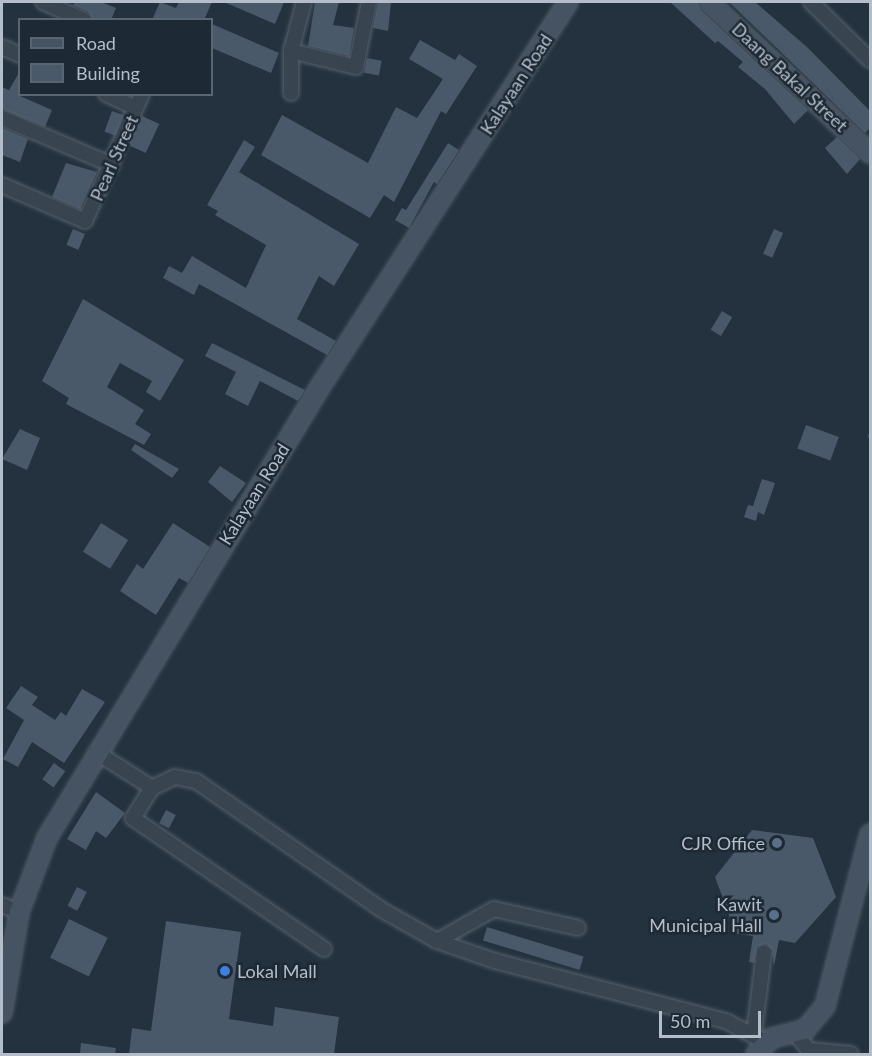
<!DOCTYPE html>
<style>
body{margin:0}
#map{position:relative;width:872px;height:1056px;overflow:hidden;background:#24323f;font-family:Lato,sans-serif}
div>[style]{position:absolute}
.stream>*{height:4px;margin:-2px;padding:0 2px;transform-origin:2px;border-radius:2px;background:#374f67}
.building>*{inset:0;background:#495969;transform-origin:0 0}
.roads{filter:drop-shadow(0 0 2px #56616d) drop-shadow(0 0 2px #56616d)}
.street>*{height:14px;margin:-7px;padding:0 7px;transform-origin:7px;border-radius:7px;background:#38444f}
.secondary>*{height:18px;margin:-9px;padding:0 9px;transform-origin:9px;border-radius:9px;background:#465362}
.dots>*{width:16px;height:16px;translate:-50% -50%;box-sizing:border-box;border:3px solid #1d2934;border-radius:50%}
span{translate:-50% -50%;white-space:nowrap;text-align:center;line-height:1.15;-webkit-text-stroke:5px #1d2934;paint-order:stroke}
.street-label{font-size:18px;color:#b4beca}
.poi-label{font-size:18px;color:#b4beca}
.right{translate:-100% -50%;text-align:right}
.left{translate:0 -50%;text-align:left}
.frame{position:absolute;inset:0;border:3px solid #b4beca;pointer-events:none}
.legend{position:absolute;left:18px;top:18px;width:195px;height:78px;box-sizing:border-box;background:#1d2934;border:2px solid #596570;margin:0;padding:8px 10px;list-style:none;font-size:18px;color:#b4beca}
.legend li{display:flex;align-items:center;gap:12px;height:30px}
.legend b{width:30px;border:2px solid #596570}
.scale{position:absolute;left:659px;top:1011px;width:102px;height:27px;box-sizing:border-box;border:3px solid #b4beca;border-top:0;padding-left:8px;font-size:18px;line-height:21px;white-space:nowrap;color:#b4beca;-webkit-text-stroke:4px #1d2934;paint-order:stroke}
</style>
<div id="map">
<div class="stream">
<i style="left:870px;top:437px;width:2px;rotate:-90deg"></i>
</div>
<div class="building">
<i style="clip-path:polygon(75px 2px,101px 2px,116px 8px,111px 20px,93px 20px,88px 12px,73px 5px)"></i>
<i style="clip-path:polygon(160px 2px,176px 8px,179px 2px,212px 2px,204px 20px,152px 20px)"></i>
<i style="clip-path:polygon(224px 2px,284px 2px,275px 24px)"></i>
<i style="clip-path:polygon(315px 2px,339px 2px,333px 25px,354px 28px,349px 56px,308px 46px)"></i>
<i style="clip-path:polygon(378px 2px,391px 2px,388px 31px,373px 28px)"></i>
<i style="clip-path:polygon(670px 2px,698px 2px,701px 10px,808px 110px,794px 124px,765px 89px,738px 67px,743px 62px,718px 41px,715px 43px)"></i>
<i style="clip-path:polygon(729px 2px,755px 2px,808px 48px,870px 111px,870px 128px,865px 133px)"></i>
<i style="clip-path:polygon(212px 24px,279px 53px,271px 73px,212px 48px)"></i>
<i style="clip-path:polygon(420px 40px,455px 60px,459px 54px,477px 66px,446px 114px,441px 111px,394px 202px,384px 195px,370px 218px,261px 155px,282px 115px,368px 163px,396px 107px,417px 118px,443px 79px,409px 59px)"></i>
<i style="left:367px;top:58px;width:15px;height:15px;rotate:11deg"></i>
<i style="clip-path:polygon(20px 71px,20px 96px,52px 110px,45px 127px,2px 109px,2px 87px,9px 90px)"></i>
<i style="left:112px;top:111px;width:12px;height:22px;rotate:20deg"></i>
<i style="left:142px;top:116px;width:19px;height:32px;rotate:25deg"></i>
<i style="clip-path:polygon(2px 128px,28px 139px,20px 162px,2px 155px)"></i>
<i style="clip-path:polygon(837px 137px,860px 159px,847px 174px,825px 148px)"></i>
<i style="clip-path:polygon(244px 140px,255px 147px,239px 172px,359px 244px,334px 286px,319px 276px,297px 319px,336px 341px,327px 355px,199px 284px,194px 295px,163px 278px,169px 266px,182px 273px,192px 256px,246px 288px,266px 245px,215px 215px,218px 211px,207px 205px)"></i>
<i style="clip-path:polygon(448px 143px,459px 150px,437px 184px,434px 182px,409px 228px,395px 220px,402px 208px,406px 210px)"></i>
<i style="clip-path:polygon(66px 163px,97px 172px,80px 209px,52px 197px)"></i>
<i style="left:73px;top:229px;width:13px;height:17px;rotate:23deg"></i>
<i style="left:774px;top:229px;width:10px;height:27px;rotate:24deg"></i>
<i style="clip-path:polygon(83px 299px,184px 360px,160px 401px,146px 392px,152px 381px,120px 363px,107px 387px,144px 410px,135px 424px,151px 434px,144px 445px,66px 404px,69px 398px,42px 381px)"></i>
<i style="left:722px;top:311px;width:12px;height:22px;rotate:31deg"></i>
<i style="clip-path:polygon(212px 343px,275px 375px,305px 390px,298px 401px,260px 381px,248px 406px,225px 394px,236px 372px,205px 356px)"></i>
<i style="left:806px;top:425px;width:35px;height:25px;rotate:20deg"></i>
<i style="clip-path:polygon(20px 429px,40px 438px,27px 470px,2px 459px)"></i>
<i style="clip-path:polygon(135px 444px,179px 469px,172px 478px,131px 450px)"></i>
<i style="clip-path:polygon(220px 466px,246px 483px,232px 502px,208px 482px)"></i>
<i style="clip-path:polygon(762px 479px,775px 483px,764px 515px,758px 512px,756px 521px,744px 517px,748px 505px,753px 506px)"></i>
<i style="left:101px;top:523px;width:32px;height:34px;rotate:32deg"></i>
<i style="clip-path:polygon(173px 523px,210px 547px,188px 583px,179px 578px,156px 615px,120px 591px,137px 564px,143px 569px)"></i>
<i style="clip-path:polygon(21px 686px,38px 697px,32px 705px,55px 720px,61px 712px,66px 716px,82px 689px,105px 702px,64px 763px,32px 742px,18px 767px,3px 759px,24px 720px,6px 708px)"></i>
<i style="left:54px;top:763px;width:14px;height:20px;rotate:36deg"></i>
<i style="clip-path:polygon(96px 792px,125px 813px,106px 838px,96px 831px,86px 850px,67px 839px)"></i>
<i style="left:166px;top:810px;width:11px;height:15px;rotate:27deg"></i>
<i style="clip-path:polygon(752px 830px,813px 838px,836px 897px,795px 943px,779px 940px,774px 966px,772px 950px,766px 944px,757px 947px,754px 963px,749px 962px,753px 936px,736px 934px,715px 877px)"></i>
<i style="left:77px;top:887px;width:11px;height:21px;rotate:27deg"></i>
<i style="left:69px;top:919px;width:43px;height:43px;rotate:26deg"></i>
<i style="clip-path:polygon(166px 921px,241px 932px,229px 1019px,273px 1026px,275px 1007px,339px 1017px,334px 1054px,129px 1054px,132px 1028px,151px 1031px)"></i>
<i style="left:487px;top:927px;width:101px;height:14px;rotate:17deg"></i>
<i style="clip-path:polygon(81px 1043px,116px 1048px,115px 1054px,80px 1054px)"></i>
</div>
<div class="roads">
<div class="street">
<i style="left:43px;top:2px;width:45px;rotate:23.7deg"></i>
<i style="left:811px;top:2px;width:83px;rotate:44.5deg"></i>
<i style="left:2px;top:47px;width:20px;rotate:24deg"></i>
<i style="left:291px;top:51px;width:67px;rotate:13.8deg"></i>
<i style="left:356px;top:67px;width:66px;rotate:-78.7deg"></i>
<i style="left:291px;top:93px;width:42px;rotate:-90deg"></i>
<i style="left:291px;top:51px;width:51px;rotate:-75.1deg"></i>
<i style="left:106px;top:94px;width:33px;rotate:25deg"></i>
<i style="left:2px;top:118px;width:120px;rotate:23.1deg"></i>
<i style="left:2px;top:185px;width:90px;rotate:23.4deg"></i>
<i style="left:85px;top:221px;width:139px;rotate:-65.8deg"></i>
<i style="left:96px;top:752px;width:67px;rotate:32.7deg"></i>
<i style="left:2px;top:905px;width:18px;rotate:22deg"></i>
<i style="left:437px;top:941px;width:65px;rotate:-29.3deg"></i>
<i style="left:494px;top:909px;width:86px;rotate:12.7deg"></i>
<i style="left:324px;top:949px;width:232px;rotate:-145.6deg"></i>
<i style="left:133px;top:818px;width:36px;rotate:-58deg"></i>
<i style="left:152px;top:788px;width:25px;rotate:-26deg"></i>
<i style="left:175px;top:777px;width:21px;rotate:11deg"></i>
<i style="left:196px;top:781px;width:226px;rotate:34.7deg"></i>
<i style="left:382px;top:910px;width:63px;rotate:29.4deg"></i>
<i style="left:437px;top:941px;width:61px;rotate:19deg"></i>
<i style="left:495px;top:961px;width:239px;rotate:14.6deg"></i>
<i style="left:726px;top:1021px;width:44px;rotate:28.3deg"></i>
<i style="left:795px;top:1033px;width:22px;rotate:51deg"></i>
<i style="left:809px;top:1050px;width:42px;rotate:5.4deg"></i>
<i style="left:754px;top:1034px;width:82px;rotate:-83deg"></i>
</div>
<div class="secondary">
<i style="left:709px;top:2px;width:221px;rotate:43.2deg"></i>
<i style="left:2px;top:1013px;width:102px;rotate:-80.4deg"></i>
<i style="left:19px;top:912px;width:79px;rotate:-69.3deg"></i>
<i style="left:47px;top:838px;width:527px;rotate:-58.81deg"></i>
<i style="left:320px;top:387px;width:458px;rotate:-57.2deg"></i>
<i style="left:756px;top:1054px;width:23px;rotate:-45deg"></i>
<i style="left:772px;top:1038px;width:34px;rotate:-14deg"></i>
<i style="left:805px;top:1030px;width:31px;rotate:-50deg"></i>
<i style="left:825px;top:1006px;width:178px;rotate:-75.3deg"></i>
</div>
</div>
<div class="dots">
<i style="left:777px;top:843px;background:#5c6f8a"></i>
<i style="left:774px;top:915px;background:#5c6f8a"></i>
<i style="left:225px;top:971px;background:#3f7fe0"></i>
</div>
<div class="street-label">
<span style="left:790px;top:77px;rotate:43deg">Daang Bakal Street</span>
<span style="left:516px;top:84px;rotate:-57deg">Kalayaan Road</span>
<span style="left:114px;top:158px;rotate:-66deg">Pearl Street</span>
<span style="left:254px;top:494px;rotate:-58deg">Kalayaan Road</span>
</div>
<div class="poi-label">
<span class="right" style="left:765px;top:843px">CJR Office</span>
<span class="right" style="left:762px;top:915px">Kawit<br>Municipal Hall</span>
<span class="left" style="left:237px;top:971px">Lokal Mall</span>
</div>
<div class="frame"></div>
<ul class="legend">
<li><b style="height:8px;background:#465362"></b>Road</li>
<li><b style="height:16px;background:#495969"></b>Building</li>
</ul>
<div class="scale">50 m</div>
</div>
